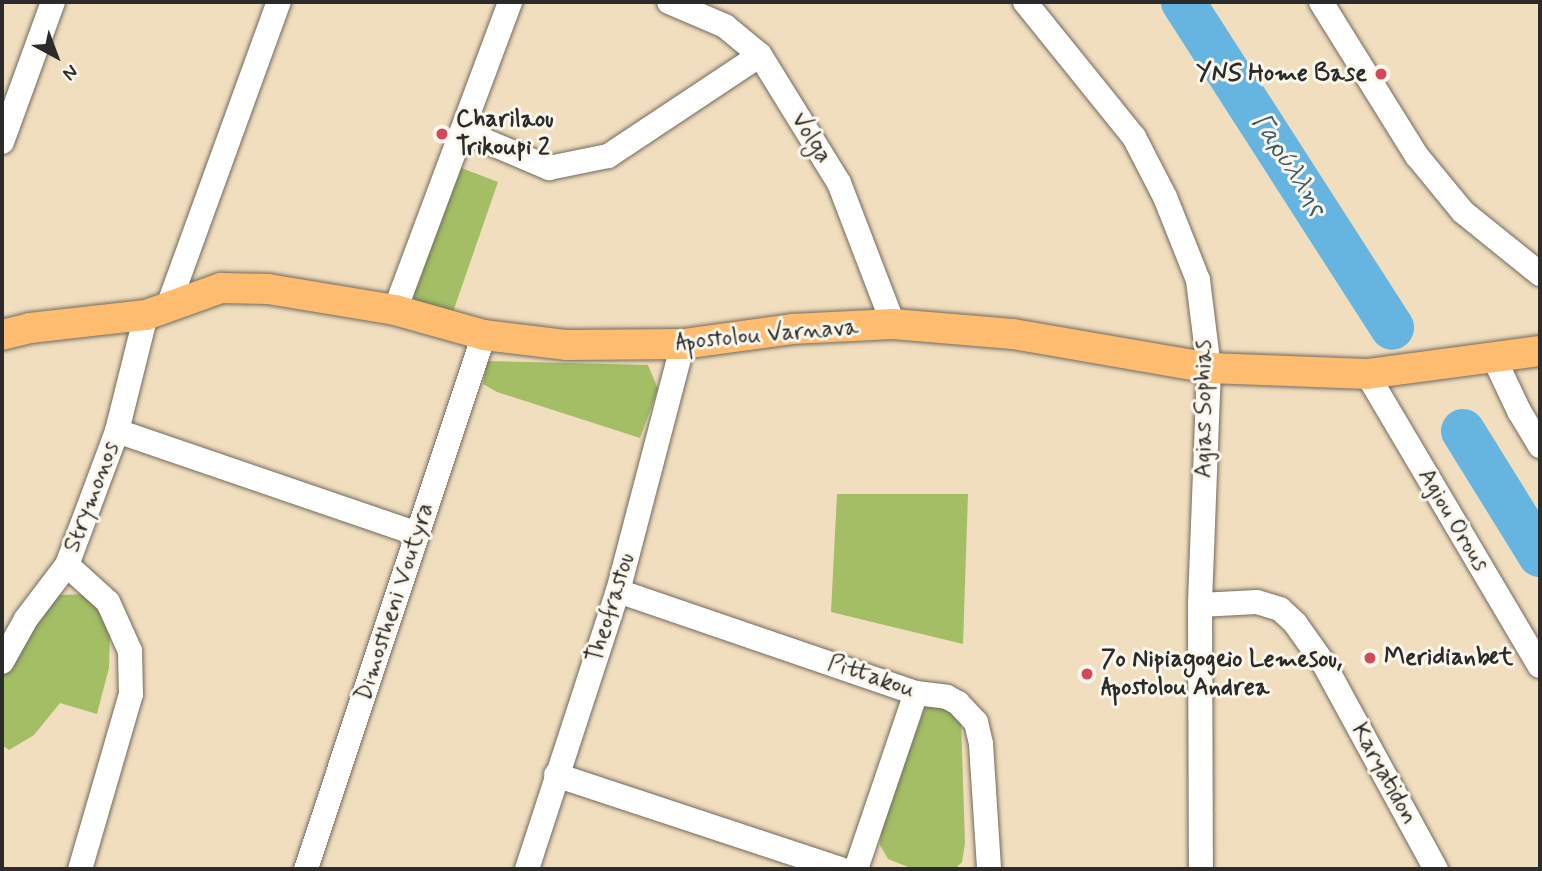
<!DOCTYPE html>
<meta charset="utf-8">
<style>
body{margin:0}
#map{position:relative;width:1542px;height:871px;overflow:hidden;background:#f1debe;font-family:Mynerve,sans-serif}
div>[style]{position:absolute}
.green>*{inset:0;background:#a3be65}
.river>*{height:44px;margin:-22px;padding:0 22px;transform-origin:22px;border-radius:22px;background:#65b5e0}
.roads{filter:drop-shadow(0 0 2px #706a5e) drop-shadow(0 0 2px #706a5e)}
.minor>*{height:24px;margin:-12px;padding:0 12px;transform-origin:12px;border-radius:12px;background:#fff}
.major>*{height:30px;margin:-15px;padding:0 15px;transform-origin:15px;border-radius:15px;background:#fdbc70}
.dots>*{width:19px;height:19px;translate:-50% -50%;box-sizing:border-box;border:4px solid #fbf7ec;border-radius:50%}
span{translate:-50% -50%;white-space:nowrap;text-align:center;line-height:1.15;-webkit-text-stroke:6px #fbf7ec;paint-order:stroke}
.poi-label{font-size:24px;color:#2b2b2b;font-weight:700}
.right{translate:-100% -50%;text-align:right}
.left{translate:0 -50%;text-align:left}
.street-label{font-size:24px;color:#2b2b2b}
.water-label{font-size:26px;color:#3f5b6a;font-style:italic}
.frame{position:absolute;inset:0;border:4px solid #2b2b2b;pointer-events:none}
.north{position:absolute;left:21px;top:21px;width:70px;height:70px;-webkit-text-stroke:5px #fbf7ec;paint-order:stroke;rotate:139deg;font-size:19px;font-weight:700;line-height:28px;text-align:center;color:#2b2b2b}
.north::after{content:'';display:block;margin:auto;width:24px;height:32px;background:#2b2b2b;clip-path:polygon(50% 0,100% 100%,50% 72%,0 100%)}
</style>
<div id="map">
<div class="green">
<i style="clip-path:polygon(459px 167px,498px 182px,453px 312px,419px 306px,411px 293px)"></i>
<i style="clip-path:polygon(487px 361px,648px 365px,658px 389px,640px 438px,497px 392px,483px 384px)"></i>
<i style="clip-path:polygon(837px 494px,968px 494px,963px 644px,831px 612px)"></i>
<i style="clip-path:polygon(88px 594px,110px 632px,109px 668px,97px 714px,60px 703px,34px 735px,9px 750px,2px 745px,2px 675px,33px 620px,57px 595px)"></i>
<i style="clip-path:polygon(926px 704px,952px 711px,961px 719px,965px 843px,962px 862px,955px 869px,913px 869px,888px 859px,880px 845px,881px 831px)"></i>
</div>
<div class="river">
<i style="left:1183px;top:2px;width:387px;rotate:57.3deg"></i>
<i style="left:1463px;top:431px;width:146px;rotate:58.2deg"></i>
</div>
<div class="roads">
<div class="minor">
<i style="left:669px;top:2px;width:61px;rotate:23.2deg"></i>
<i style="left:725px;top:26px;width:45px;rotate:39.6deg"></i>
<i style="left:760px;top:55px;width:150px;rotate:58.3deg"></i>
<i style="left:839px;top:183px;width:151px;rotate:69deg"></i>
<i style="left:1025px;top:2px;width:174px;rotate:51.1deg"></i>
<i style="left:1134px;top:137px;width:68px;rotate:62.7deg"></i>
<i style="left:1165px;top:197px;width:89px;rotate:68.3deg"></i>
<i style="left:1198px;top:280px;width:89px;rotate:82.9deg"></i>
<i style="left:1209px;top:368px;width:237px;rotate:92.2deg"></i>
<i style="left:1200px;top:605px;width:264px;rotate:89.8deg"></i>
<i style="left:1321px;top:2px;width:181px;rotate:58.1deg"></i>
<i style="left:1417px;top:156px;width:72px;rotate:50.6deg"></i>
<i style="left:1463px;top:212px;width:99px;rotate:38.8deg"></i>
<i style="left:462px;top:131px;width:95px;rotate:23deg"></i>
<i style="left:549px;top:168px;width:60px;rotate:-11.5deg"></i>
<i style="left:608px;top:156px;width:182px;rotate:-33.6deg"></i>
<i style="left:2px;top:142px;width:149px;rotate:-70deg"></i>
<i style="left:167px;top:309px;width:327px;rotate:-70deg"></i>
<i style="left:395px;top:310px;width:329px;rotate:-69.5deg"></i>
<i style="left:1494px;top:358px;width:59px;rotate:64.7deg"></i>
<i style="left:1519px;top:411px;width:41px;rotate:59deg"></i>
<i style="left:1367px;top:374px;width:339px;rotate:59.4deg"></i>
<i style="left:117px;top:431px;width:317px;rotate:18.9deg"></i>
<i style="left:67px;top:565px;width:55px;rotate:42.1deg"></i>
<i style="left:108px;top:602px;width:54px;rotate:65.8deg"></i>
<i style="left:130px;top:651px;width:43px;rotate:88.7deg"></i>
<i style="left:131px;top:694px;width:182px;rotate:106.2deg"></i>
<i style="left:618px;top:591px;width:315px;rotate:18.9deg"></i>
<i style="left:916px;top:693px;width:31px;rotate:7deg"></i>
<i style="left:947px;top:697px;width:13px;rotate:29deg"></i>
<i style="left:958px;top:703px;width:26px;rotate:47deg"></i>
<i style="left:976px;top:722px;width:23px;rotate:77deg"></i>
<i style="left:981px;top:744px;width:125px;rotate:86.3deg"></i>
<i style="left:1200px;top:605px;width:57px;rotate:-3deg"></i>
<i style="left:1257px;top:602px;width:24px;rotate:17deg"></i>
<i style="left:1280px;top:609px;width:21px;rotate:43deg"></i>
<i style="left:1295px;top:623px;width:50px;rotate:54.7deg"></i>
<i style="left:1324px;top:664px;width:234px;rotate:61.4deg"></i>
<i style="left:2px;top:662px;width:49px;rotate:-60.8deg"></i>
<i style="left:26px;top:619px;width:68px;rotate:-52.8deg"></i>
<i style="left:67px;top:565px;width:143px;rotate:-69.5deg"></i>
<i style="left:117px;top:431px;width:120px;rotate:-76deg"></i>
<i style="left:556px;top:775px;width:300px;rotate:18.3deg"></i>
<i style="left:306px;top:869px;width:563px;rotate:-71.57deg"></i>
<i style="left:527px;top:869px;width:293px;rotate:-71.9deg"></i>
<i style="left:618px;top:591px;width:255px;rotate:-75.3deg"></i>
<i style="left:856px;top:869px;width:186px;rotate:-71.2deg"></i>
</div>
<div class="major">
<i style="left:2px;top:335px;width:29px;rotate:-14deg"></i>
<i style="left:30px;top:328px;width:117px;rotate:-6.4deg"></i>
<i style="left:146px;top:315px;width:80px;rotate:-19.8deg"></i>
<i style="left:221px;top:288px;width:47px;rotate:1.2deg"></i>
<i style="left:268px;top:289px;width:129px;rotate:9.4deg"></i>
<i style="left:395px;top:310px;width:92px;rotate:15.7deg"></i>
<i style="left:484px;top:335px;width:84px;rotate:6.9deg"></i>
<i style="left:567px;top:345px;width:116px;rotate:-0.5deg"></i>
<i style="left:683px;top:344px;width:110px;rotate:-7.8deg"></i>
<i style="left:792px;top:329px;width:101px;rotate:-2.8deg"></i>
<i style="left:893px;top:324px;width:120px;rotate:4.8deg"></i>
<i style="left:1013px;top:334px;width:199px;rotate:9.8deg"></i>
<i style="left:1209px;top:368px;width:158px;rotate:2.2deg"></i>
<i style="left:1367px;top:374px;width:175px;rotate:-7.6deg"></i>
</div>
</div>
<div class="dots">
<i style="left:1381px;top:74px;background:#d1495b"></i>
<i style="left:442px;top:134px;background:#d1495b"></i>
<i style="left:1370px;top:658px;background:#d1495b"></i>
<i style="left:1087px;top:674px;background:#d1495b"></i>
</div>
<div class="poi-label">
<span class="right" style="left:1367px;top:74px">YNS Home Base</span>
<span class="left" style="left:456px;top:134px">Charilaou<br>Trikoupi 2</span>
<span class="left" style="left:1384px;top:658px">Meridianbet</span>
<span class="left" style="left:1101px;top:674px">7o Nipiagogeio Lemesou,<br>Apostolou Andrea</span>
</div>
<div class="street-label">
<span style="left:811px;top:138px;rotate:58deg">Volga</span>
<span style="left:767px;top:335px;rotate:-5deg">Apostolou Varnava</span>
<span style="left:1204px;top:409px;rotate:-90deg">Agias Sophias</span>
<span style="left:92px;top:497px;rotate:-69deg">Strymonos</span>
<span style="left:1453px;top:520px;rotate:59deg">Agiou Orous</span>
<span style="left:395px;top:602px;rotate:-72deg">Dimostheni Voutyra</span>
<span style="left:611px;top:608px;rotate:-73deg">Theofrastou</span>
<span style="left:871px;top:677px;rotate:18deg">Pittakou</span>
<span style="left:1384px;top:774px;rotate:61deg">Karyatidon</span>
</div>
<div class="water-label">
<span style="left:1288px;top:165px;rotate:57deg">Γαρύλλης</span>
</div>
<div class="frame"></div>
<div class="north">N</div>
</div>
